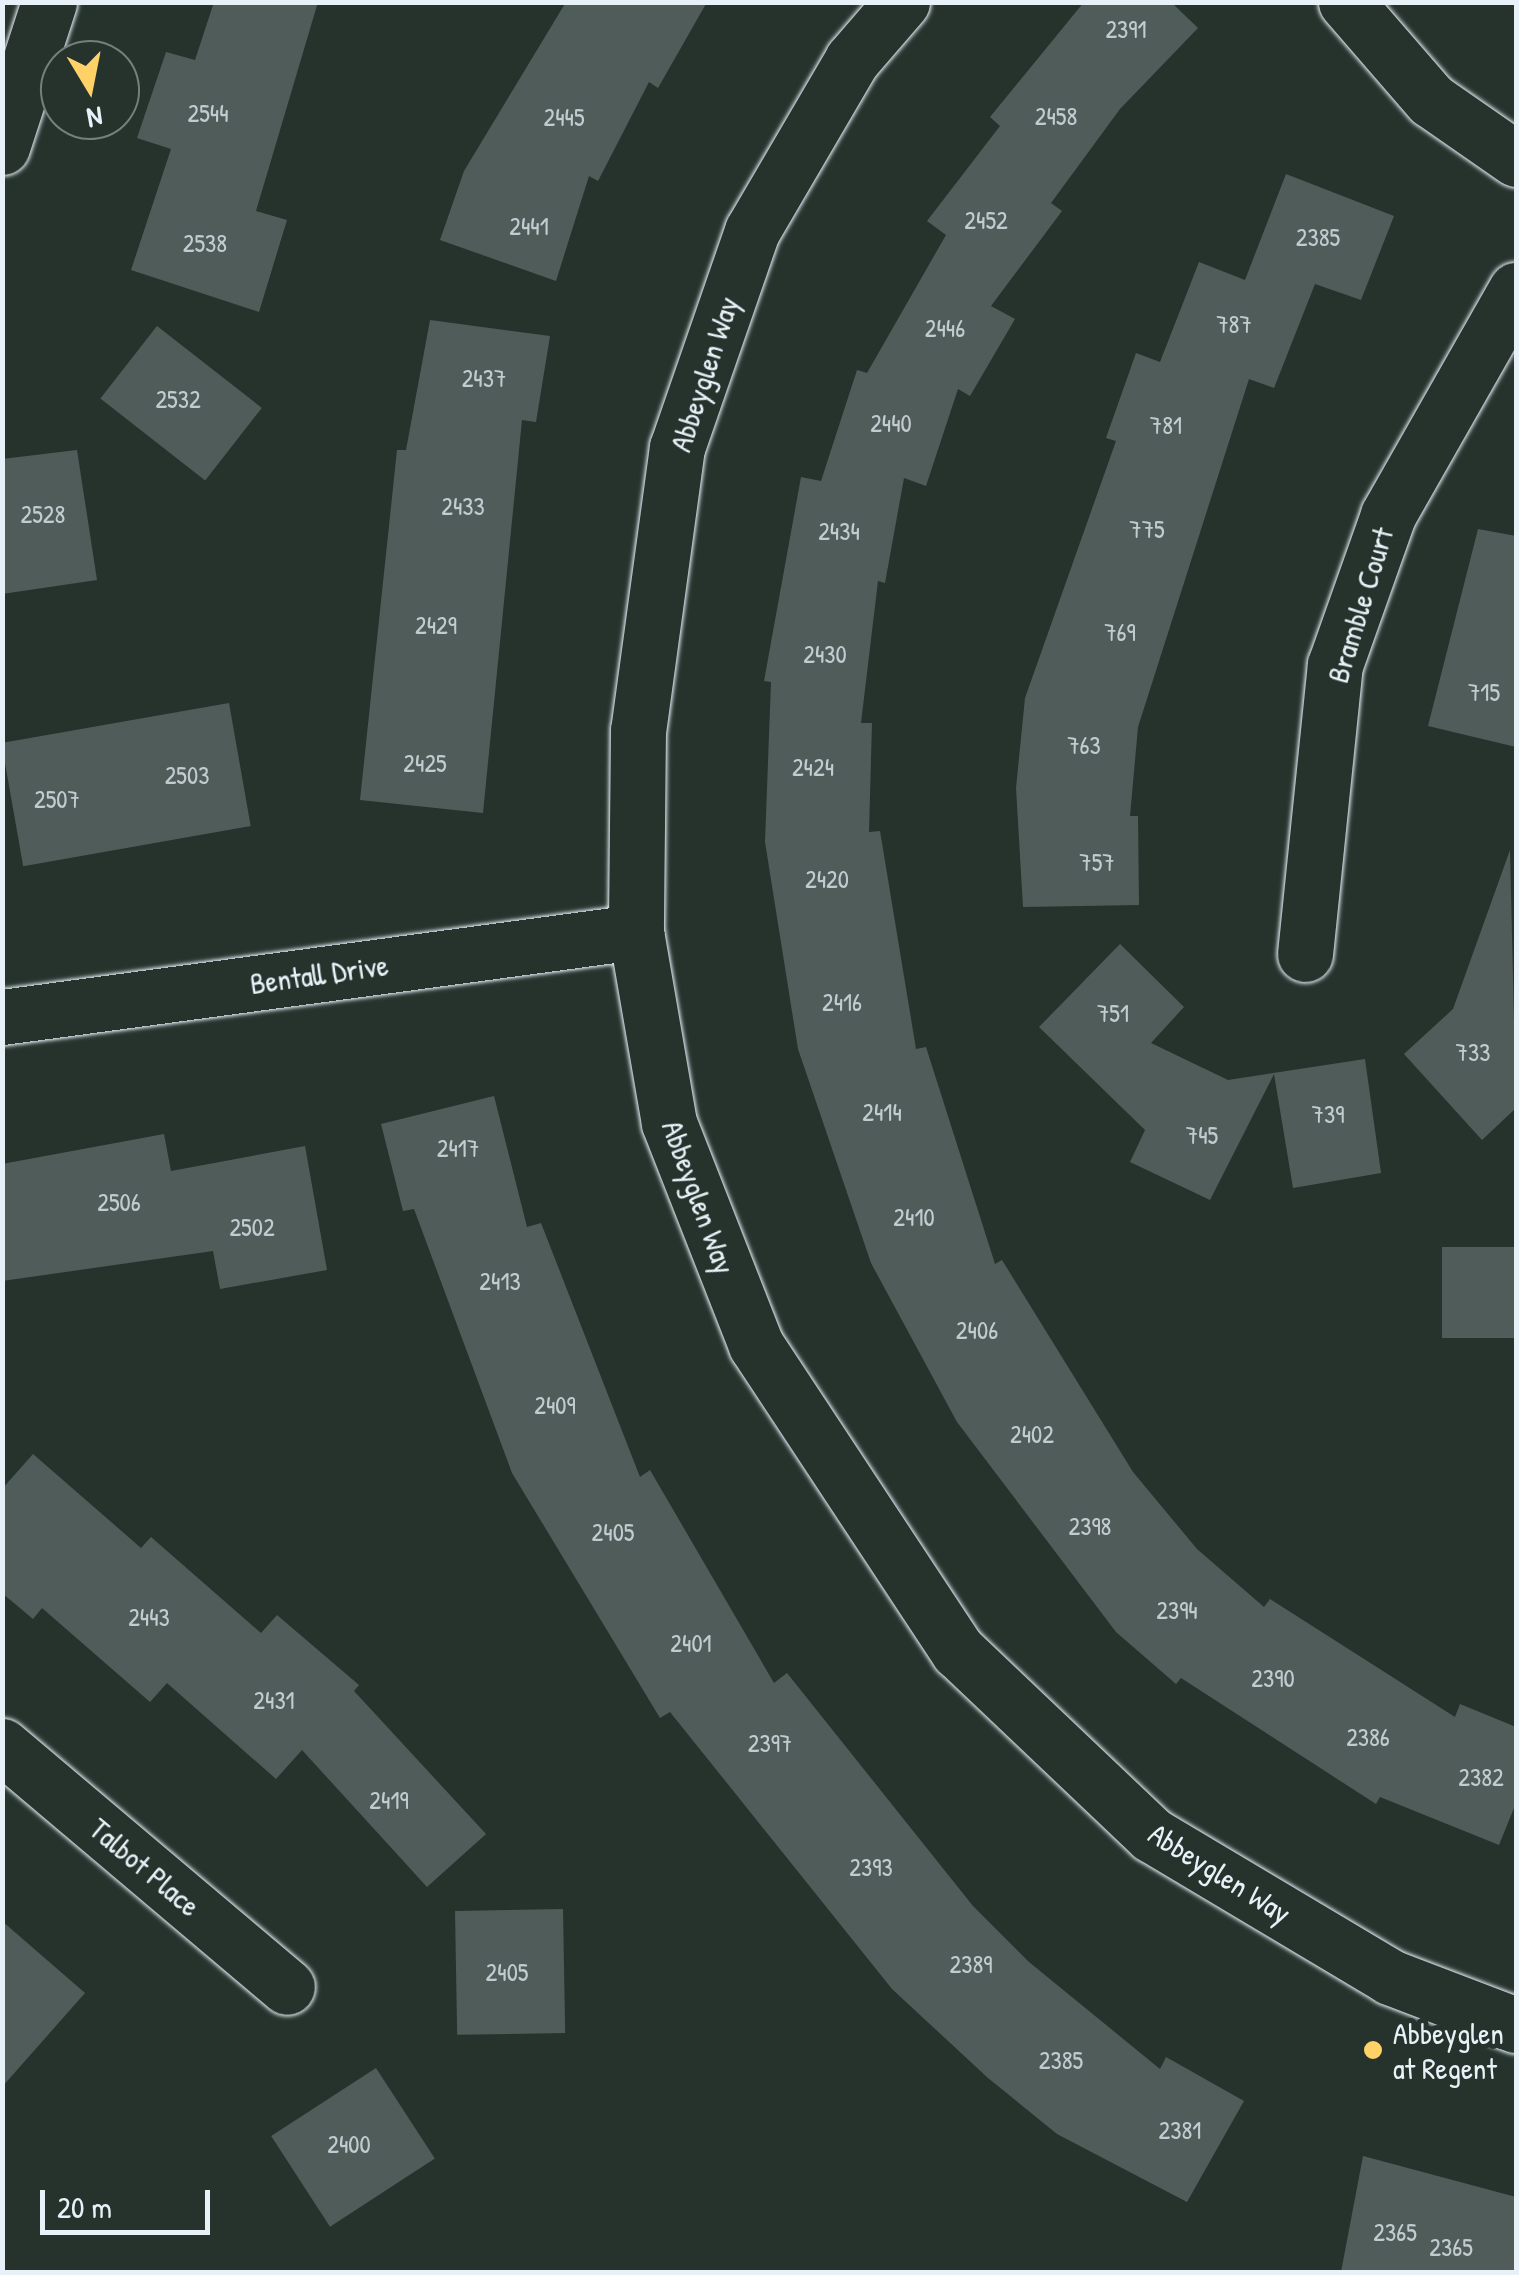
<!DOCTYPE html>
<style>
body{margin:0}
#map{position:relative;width:1519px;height:2275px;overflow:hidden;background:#26332d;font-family:"Patrick Hand",sans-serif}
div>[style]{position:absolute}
.building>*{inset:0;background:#505c59;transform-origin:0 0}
.roads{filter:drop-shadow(0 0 2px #e8f1f8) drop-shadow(0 0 2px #e8f1f8)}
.minor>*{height:55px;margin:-27.5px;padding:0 27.5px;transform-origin:27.5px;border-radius:27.5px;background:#26332d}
.dots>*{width:28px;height:28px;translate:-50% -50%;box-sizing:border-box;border:5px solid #26332d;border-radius:50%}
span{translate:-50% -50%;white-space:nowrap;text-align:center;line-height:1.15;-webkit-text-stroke:10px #26332d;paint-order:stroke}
.number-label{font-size:25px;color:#c2ccd0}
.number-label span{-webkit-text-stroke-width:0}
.street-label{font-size:30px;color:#e8f1f8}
.poi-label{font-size:30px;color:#e8f1f8}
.left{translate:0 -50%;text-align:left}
.frame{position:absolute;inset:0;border:5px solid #e8f1f8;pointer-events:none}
.north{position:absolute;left:40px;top:40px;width:100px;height:100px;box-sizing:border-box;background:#26332d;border:2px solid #747f7e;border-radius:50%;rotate:170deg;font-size:28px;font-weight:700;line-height:40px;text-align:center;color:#e8f1f8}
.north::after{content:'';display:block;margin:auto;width:35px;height:45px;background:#ffd166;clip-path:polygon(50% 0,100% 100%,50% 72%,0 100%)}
.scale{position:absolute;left:40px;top:2190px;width:170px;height:45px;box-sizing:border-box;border:5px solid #e8f1f8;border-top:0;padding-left:12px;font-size:30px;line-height:35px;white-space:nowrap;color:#e8f1f8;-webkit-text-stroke:8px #26332d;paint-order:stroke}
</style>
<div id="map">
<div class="building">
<i style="clip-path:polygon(214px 2px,318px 2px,256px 211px,287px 220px,259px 312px,131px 270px,171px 149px,137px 138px,166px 52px,195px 60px)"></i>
<i style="clip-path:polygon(566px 2px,707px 2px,658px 88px,649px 82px,598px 181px,589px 176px,556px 281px,440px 240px,464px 171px)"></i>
<i style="clip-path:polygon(1084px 2px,1171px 2px,1198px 28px,1120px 109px,1051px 203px,1062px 211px,991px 306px,1015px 319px,970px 396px,958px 389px,926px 486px,904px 478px,885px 583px,878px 581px,861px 723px,872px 723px,869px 832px,880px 831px,916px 1049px,926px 1047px,995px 1264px,1002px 1260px,1133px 1472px,1197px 1549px,1264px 1607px,1270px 1599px,1455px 1717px,1460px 1704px,1516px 1727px,1516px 1803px,1499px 1845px,1380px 1797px,1376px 1804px,1181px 1678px,1176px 1684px,1116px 1632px,957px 1422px,871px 1263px,798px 1049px,765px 842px,771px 682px,764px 681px,801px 477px,821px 481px,857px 370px,867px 373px,946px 235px,927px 221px,1000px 126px,990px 117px)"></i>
<i style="clip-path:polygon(1286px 174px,1394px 216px,1361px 300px,1315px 284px,1274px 388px,1249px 379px,1138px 727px,1130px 816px,1138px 816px,1139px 905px,1023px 907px,1016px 788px,1025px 698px,1116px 441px,1106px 438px,1136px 353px,1160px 362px,1199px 262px,1245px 280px)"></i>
<i style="clip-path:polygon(430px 320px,550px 336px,536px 422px,522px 420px,483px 813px,360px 800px,397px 450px,406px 450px)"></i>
<i style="left:157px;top:326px;width:133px;height:92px;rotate:38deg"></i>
<i style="clip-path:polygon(77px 450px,97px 580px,2px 594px,2px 459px)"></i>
<i style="clip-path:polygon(1478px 529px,1516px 536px,1516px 747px,1428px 726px)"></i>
<i style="left:229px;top:703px;width:125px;height:231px;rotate:80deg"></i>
<i style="clip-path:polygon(1510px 850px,1516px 1108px,1482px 1140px,1404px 1054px,1453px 1009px)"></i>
<i style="clip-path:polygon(1120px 944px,1184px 1007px,1151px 1043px,1228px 1080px,1365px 1059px,1381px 1173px,1293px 1188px,1274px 1074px,1210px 1200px,1130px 1162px,1145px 1130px,1039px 1027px)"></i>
<i style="clip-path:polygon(494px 1096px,527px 1227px,541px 1223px,640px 1477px,650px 1470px,774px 1683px,787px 1673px,973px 1906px,1029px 1962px,1160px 2069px,1166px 2057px,1244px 2101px,1187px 2202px,1057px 2134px,988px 2078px,892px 1989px,670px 1712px,660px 1718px,512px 1473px,414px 1209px,403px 1211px,381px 1124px)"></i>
<i style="clip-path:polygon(164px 1134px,171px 1171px,305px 1146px,327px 1270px,220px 1289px,213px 1251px,2px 1281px,2px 1164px)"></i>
<i style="left:1516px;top:1247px;width:91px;height:74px;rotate:90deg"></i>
<i style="clip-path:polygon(33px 1454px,141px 1548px,151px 1537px,261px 1633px,277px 1615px,359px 1685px,354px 1691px,486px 1834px,427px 1887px,302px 1750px,276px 1779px,167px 1683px,150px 1702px,42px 1608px,33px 1619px,2px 1593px,2px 1489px)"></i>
<i style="left:563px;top:1909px;width:124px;height:108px;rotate:89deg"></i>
<i style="clip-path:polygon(2px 1921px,85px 1993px,2px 2087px)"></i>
<i style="left:376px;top:2068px;width:108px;height:125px;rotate:57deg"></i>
<i style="clip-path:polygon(1363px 2156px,1516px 2197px,1516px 2272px,1341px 2272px)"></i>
</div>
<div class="roads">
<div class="minor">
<i style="left:902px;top:2px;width:77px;rotate:130.8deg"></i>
<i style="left:852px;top:60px;width:198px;rotate:120.3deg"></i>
<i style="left:752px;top:231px;width:229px;rotate:109.1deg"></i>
<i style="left:677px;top:447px;width:286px;rotate:97.8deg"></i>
<i style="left:638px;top:730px;width:202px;rotate:90.6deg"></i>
<i style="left:636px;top:932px;width:194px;rotate:80.2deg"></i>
<i style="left:669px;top:1123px;width:238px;rotate:68.6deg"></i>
<i style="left:756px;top:1345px;width:367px;rotate:56.6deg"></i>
<i style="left:958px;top:1651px;width:267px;rotate:43.5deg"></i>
<i style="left:1152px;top:1835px;width:277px;rotate:30.8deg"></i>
<i style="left:1390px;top:1977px;width:135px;rotate:20.9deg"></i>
<i style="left:1346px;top:2px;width:130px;rotate:49.1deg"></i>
<i style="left:1431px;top:100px;width:103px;rotate:34.8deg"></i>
<i style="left:2px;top:147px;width:152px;rotate:-72deg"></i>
<i style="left:1305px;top:954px;width:291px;rotate:-84.1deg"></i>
<i style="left:1335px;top:665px;width:159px;rotate:-70.5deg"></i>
<i style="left:1388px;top:515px;width:259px;rotate:-60.4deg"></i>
<i style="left:2px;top:1017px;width:640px;rotate:-7.64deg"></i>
<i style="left:2px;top:1746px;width:373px;rotate:40.2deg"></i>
</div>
</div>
<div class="dots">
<i style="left:1373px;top:2050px;background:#ffd166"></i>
</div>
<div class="number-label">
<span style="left:1126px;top:29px">2391</span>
<span style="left:208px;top:113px">2544</span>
<span style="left:1056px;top:116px">2458</span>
<span style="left:564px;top:117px">2445</span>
<span style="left:986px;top:220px">2452</span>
<span style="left:529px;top:226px">2441</span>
<span style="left:1318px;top:237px">2385</span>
<span style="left:205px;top:243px">2538</span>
<span style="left:1234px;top:324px">787</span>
<span style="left:945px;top:328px">2446</span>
<span style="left:484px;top:378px">2437</span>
<span style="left:178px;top:399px">2532</span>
<span style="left:891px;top:423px">2440</span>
<span style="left:1166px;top:425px">781</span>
<span style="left:463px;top:506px">2433</span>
<span style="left:43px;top:514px">2528</span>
<span style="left:1147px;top:529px">775</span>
<span style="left:839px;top:531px">2434</span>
<span style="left:436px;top:625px">2429</span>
<span style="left:1120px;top:632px">769</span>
<span style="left:825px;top:654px">2430</span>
<span style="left:1484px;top:692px">715</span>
<span style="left:1084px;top:745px">763</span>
<span style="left:425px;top:763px">2425</span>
<span style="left:813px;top:767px">2424</span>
<span style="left:187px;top:775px">2503</span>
<span style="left:57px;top:799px">2507</span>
<span style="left:1097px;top:862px">757</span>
<span style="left:827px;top:879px">2420</span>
<span style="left:842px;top:1002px">2416</span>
<span style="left:1113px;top:1013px">751</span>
<span style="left:1473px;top:1052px">733</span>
<span style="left:882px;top:1112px">2414</span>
<span style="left:1328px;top:1114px">739</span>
<span style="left:1202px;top:1135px">745</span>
<span style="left:458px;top:1148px">2417</span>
<span style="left:119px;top:1202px">2506</span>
<span style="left:914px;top:1217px">2410</span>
<span style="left:252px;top:1227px">2502</span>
<span style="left:500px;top:1281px">2413</span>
<span style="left:977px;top:1330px">2406</span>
<span style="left:555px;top:1405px">2409</span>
<span style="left:1032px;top:1434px">2402</span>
<span style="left:1090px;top:1526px">2398</span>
<span style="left:613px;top:1532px">2405</span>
<span style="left:1177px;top:1610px">2394</span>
<span style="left:149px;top:1617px">2443</span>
<span style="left:691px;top:1643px">2401</span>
<span style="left:1273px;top:1678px">2390</span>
<span style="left:274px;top:1700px">2431</span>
<span style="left:1368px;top:1737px">2386</span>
<span style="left:770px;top:1743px">2397</span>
<span style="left:1481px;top:1777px">2382</span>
<span style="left:389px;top:1800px">2419</span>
<span style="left:871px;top:1867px">2393</span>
<span style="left:971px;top:1964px">2389</span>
<span style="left:507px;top:1972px">2405</span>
<span style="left:1061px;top:2060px">2385</span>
<span style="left:1180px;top:2130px">2381</span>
<span style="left:349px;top:2144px">2400</span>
<span style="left:1395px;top:2232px">2365</span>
<span style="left:1451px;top:2247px">2365</span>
</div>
<div class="street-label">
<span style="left:704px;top:374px;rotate:-72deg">Abbeyglen Way</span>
<span style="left:1360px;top:605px;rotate:-73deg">Bramble Court</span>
<span style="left:319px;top:974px;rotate:-8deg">Bentall Drive</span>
<span style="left:699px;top:1197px;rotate:70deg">Abbeyglen Way</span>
<span style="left:145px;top:1867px;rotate:40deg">Talbot Place</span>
<span style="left:1220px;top:1873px;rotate:32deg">Abbeyglen Way</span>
</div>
<div class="poi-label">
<span class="left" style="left:1393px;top:2050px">Abbeyglen<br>at Regent</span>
</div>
<div class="frame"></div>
<div class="north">N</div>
<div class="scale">20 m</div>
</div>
